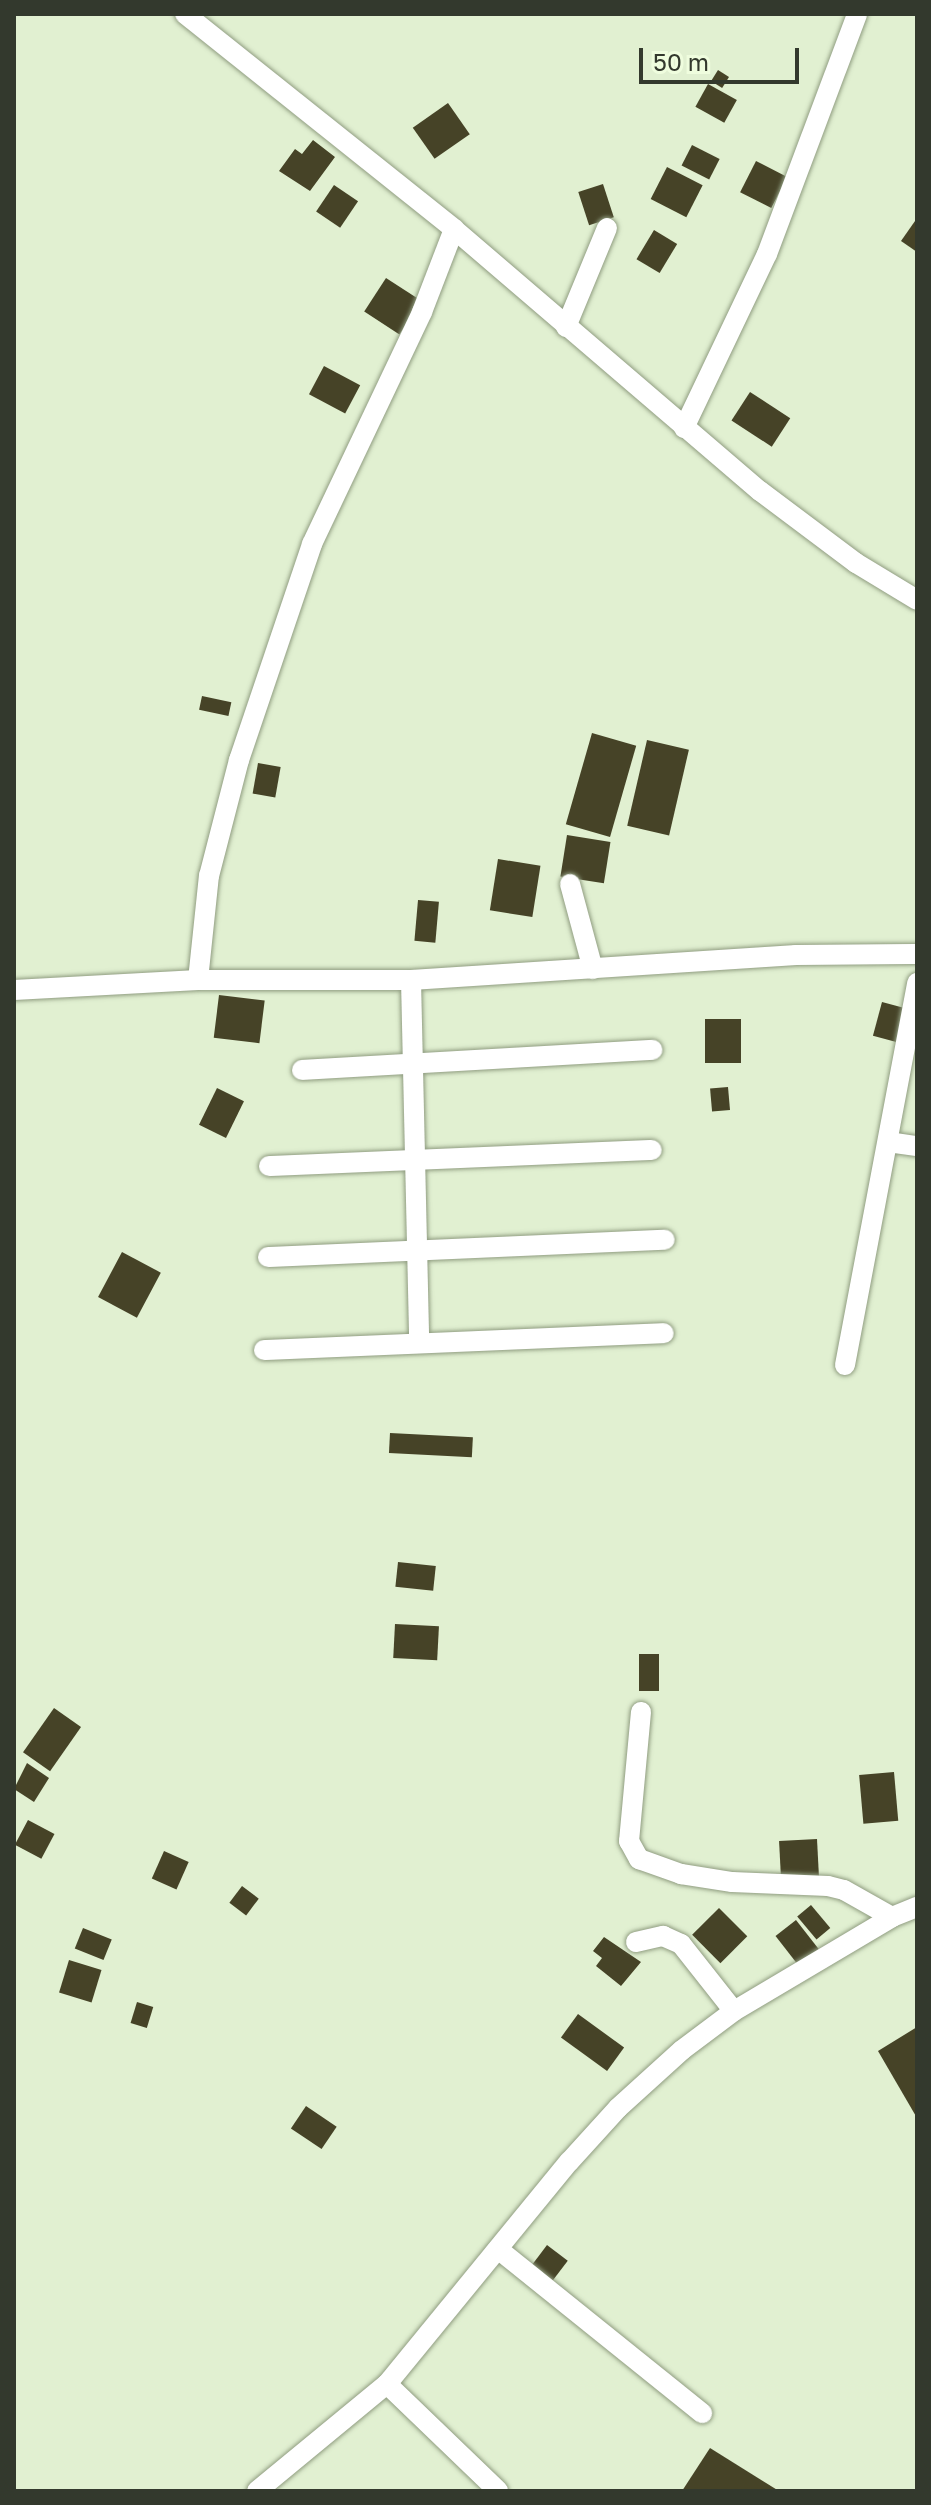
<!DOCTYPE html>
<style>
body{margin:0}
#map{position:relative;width:931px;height:2505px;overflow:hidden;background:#e1f0d1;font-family:"Golos Text",sans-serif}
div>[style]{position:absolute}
.building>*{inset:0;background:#464327;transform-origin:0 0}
.roads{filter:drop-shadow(0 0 2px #909d81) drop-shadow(0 0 2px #909d81)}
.minor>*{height:20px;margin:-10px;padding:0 10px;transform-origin:10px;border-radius:10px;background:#fff}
span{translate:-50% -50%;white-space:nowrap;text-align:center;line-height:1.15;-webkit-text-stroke:8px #effdde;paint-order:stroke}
.frame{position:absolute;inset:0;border:16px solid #33392d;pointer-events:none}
.scale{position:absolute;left:639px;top:48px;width:160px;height:36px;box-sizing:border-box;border:4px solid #33392d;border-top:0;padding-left:10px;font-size:24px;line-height:28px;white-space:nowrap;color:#33392d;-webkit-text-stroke:6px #effdde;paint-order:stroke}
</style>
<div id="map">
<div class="building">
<i style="left:718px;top:70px;width:13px;height:13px;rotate:32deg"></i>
<i style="left:708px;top:84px;width:33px;height:26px;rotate:29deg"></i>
<i style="left:448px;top:103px;width:38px;height:43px;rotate:55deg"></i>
<i style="clip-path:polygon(313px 140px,335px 157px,310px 191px,279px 171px,295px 149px,302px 154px)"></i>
<i style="left:692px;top:145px;width:31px;height:23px;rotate:27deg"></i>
<i style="left:756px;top:161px;width:35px;height:35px;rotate:27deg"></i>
<i style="left:667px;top:167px;width:40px;height:36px;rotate:27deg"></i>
<i style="left:603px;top:184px;width:35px;height:26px;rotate:72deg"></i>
<i style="left:334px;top:185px;width:29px;height:32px;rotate:34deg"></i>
<i style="clip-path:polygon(915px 221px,917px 223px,917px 252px,901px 241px)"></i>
<i style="left:654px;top:230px;width:27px;height:34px;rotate:31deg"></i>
<i style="left:386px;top:278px;width:42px;height:40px;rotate:33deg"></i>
<i style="left:324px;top:366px;width:41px;height:32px;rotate:28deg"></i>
<i style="left:750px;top:392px;width:48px;height:34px;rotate:33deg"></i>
<i style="left:202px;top:696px;width:30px;height:14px;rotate:12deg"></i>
<i style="left:592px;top:733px;width:46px;height:95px;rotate:16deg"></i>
<i style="left:647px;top:740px;width:43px;height:88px;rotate:13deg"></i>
<i style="left:258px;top:763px;width:23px;height:31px;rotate:10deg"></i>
<i style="left:567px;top:835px;width:44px;height:42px;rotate:9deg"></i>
<i style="left:498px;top:859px;width:43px;height:52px;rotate:9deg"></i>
<i style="left:418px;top:900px;width:21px;height:41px;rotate:5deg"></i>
<i style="left:219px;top:995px;width:46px;height:43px;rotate:7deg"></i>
<i style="left:882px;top:1002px;width:27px;height:35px;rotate:15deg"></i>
<i style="left:705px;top:1019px;width:36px;height:44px"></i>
<i style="left:728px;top:1087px;width:23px;height:18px;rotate:85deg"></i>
<i style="left:217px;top:1088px;width:30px;height:41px;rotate:26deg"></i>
<i style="left:122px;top:1252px;width:44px;height:51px;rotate:28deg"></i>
<i style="left:390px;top:1433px;width:83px;height:20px;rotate:3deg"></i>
<i style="left:398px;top:1562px;width:38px;height:25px;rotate:6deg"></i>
<i style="left:395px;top:1624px;width:44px;height:34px;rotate:3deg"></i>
<i style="left:639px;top:1654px;width:20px;height:37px"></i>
<i style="left:54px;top:1708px;width:33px;height:54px;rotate:35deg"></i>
<i style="clip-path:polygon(27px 1763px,49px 1778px,34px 1802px,14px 1789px)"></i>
<i style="left:894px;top:1772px;width:49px;height:35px;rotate:85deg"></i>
<i style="left:28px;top:1820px;width:30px;height:28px;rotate:28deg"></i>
<i style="left:817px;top:1839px;width:37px;height:38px;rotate:87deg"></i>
<i style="left:164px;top:1851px;width:27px;height:30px;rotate:24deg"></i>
<i style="left:242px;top:1886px;width:21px;height:21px;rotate:37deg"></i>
<i style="left:811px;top:1905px;width:30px;height:18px;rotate:50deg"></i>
<i style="left:719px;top:1908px;width:40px;height:38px;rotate:45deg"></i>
<i style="left:796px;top:1920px;width:39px;height:26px;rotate:52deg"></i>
<i style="left:83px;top:1928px;width:31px;height:22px;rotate:22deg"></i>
<i style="clip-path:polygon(604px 1937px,641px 1962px,621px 1986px,596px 1966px,602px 1958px,593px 1951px)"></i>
<i style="left:69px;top:1960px;width:34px;height:34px;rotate:17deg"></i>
<i style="left:137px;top:2002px;width:17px;height:22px;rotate:17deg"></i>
<i style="left:578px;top:2014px;width:57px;height:29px;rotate:36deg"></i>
<i style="clip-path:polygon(917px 2027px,917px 2118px,878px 2051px)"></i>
<i style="left:306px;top:2106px;width:37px;height:27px;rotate:34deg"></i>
<i style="left:547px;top:2245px;width:26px;height:25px;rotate:37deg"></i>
<i style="clip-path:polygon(710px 2448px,779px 2491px,682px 2491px)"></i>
</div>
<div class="roads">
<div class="minor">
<i style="left:185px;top:14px;width:344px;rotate:38.6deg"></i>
<i style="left:454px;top:229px;width:403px;rotate:40.6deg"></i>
<i style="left:760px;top:491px;width:120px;rotate:36.9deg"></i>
<i style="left:856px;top:563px;width:71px;rotate:31.2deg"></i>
<i style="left:566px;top:327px;width:107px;rotate:-67.5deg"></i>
<i style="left:684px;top:428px;width:193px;rotate:-64.5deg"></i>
<i style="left:767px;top:254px;width:256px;rotate:-69.4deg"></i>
<i style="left:570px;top:884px;width:88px;rotate:74.9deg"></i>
<i style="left:198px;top:980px;width:105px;rotate:-84deg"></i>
<i style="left:209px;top:876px;width:120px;rotate:-75.5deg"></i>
<i style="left:239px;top:760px;width:228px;rotate:-71.3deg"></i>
<i style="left:312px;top:544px;width:257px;rotate:-64.6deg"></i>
<i style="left:422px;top:312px;width:89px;rotate:-68.9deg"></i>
<i style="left:411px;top:980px;width:363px;rotate:88.7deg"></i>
<i style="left:14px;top:990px;width:184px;rotate:-3.1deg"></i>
<i style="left:198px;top:980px;width:213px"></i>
<i style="left:411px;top:980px;width:386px;rotate:-3.7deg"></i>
<i style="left:796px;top:955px;width:121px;rotate:-0.5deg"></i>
<i style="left:302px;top:1070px;width:351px;rotate:-3.3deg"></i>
<i style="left:888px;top:1142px;width:29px;rotate:8deg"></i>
<i style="left:269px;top:1166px;width:383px;rotate:-2.4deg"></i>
<i style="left:268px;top:1257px;width:397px;rotate:-2.5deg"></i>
<i style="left:264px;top:1350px;width:400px;rotate:-2.4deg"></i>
<i style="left:845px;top:1365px;width:389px;rotate:-79.3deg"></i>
<i style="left:641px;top:1712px;width:130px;rotate:95.3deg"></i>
<i style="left:629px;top:1841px;width:21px;rotate:61deg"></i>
<i style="left:639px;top:1859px;width:45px;rotate:19.7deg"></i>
<i style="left:681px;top:1874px;width:52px;rotate:8.9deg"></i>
<i style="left:732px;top:1882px;width:96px;rotate:2.4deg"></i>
<i style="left:828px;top:1886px;width:16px;rotate:14deg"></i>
<i style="left:844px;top:1890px;width:55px;rotate:29.4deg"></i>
<i style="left:636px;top:1942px;width:28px;rotate:-13deg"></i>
<i style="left:663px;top:1936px;width:20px;rotate:24deg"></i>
<i style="left:681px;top:1944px;width:85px;rotate:51.7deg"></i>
<i style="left:498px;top:2249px;width:262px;rotate:38.8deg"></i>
<i style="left:387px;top:2384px;width:154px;rotate:43.9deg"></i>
<i style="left:257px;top:2491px;width:168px;rotate:-39.5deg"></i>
<i style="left:387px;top:2384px;width:287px;rotate:-50.7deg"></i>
<i style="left:569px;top:2162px;width:73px;rotate:-47.8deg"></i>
<i style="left:618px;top:2108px;width:86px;rotate:-42.2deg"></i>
<i style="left:682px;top:2050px;width:65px;rotate:-36.9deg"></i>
<i style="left:734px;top:2011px;width:184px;rotate:-30.7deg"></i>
<i style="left:892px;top:1917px;width:27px;rotate:-22deg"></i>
</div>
</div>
<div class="frame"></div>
<div class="scale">50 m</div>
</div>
